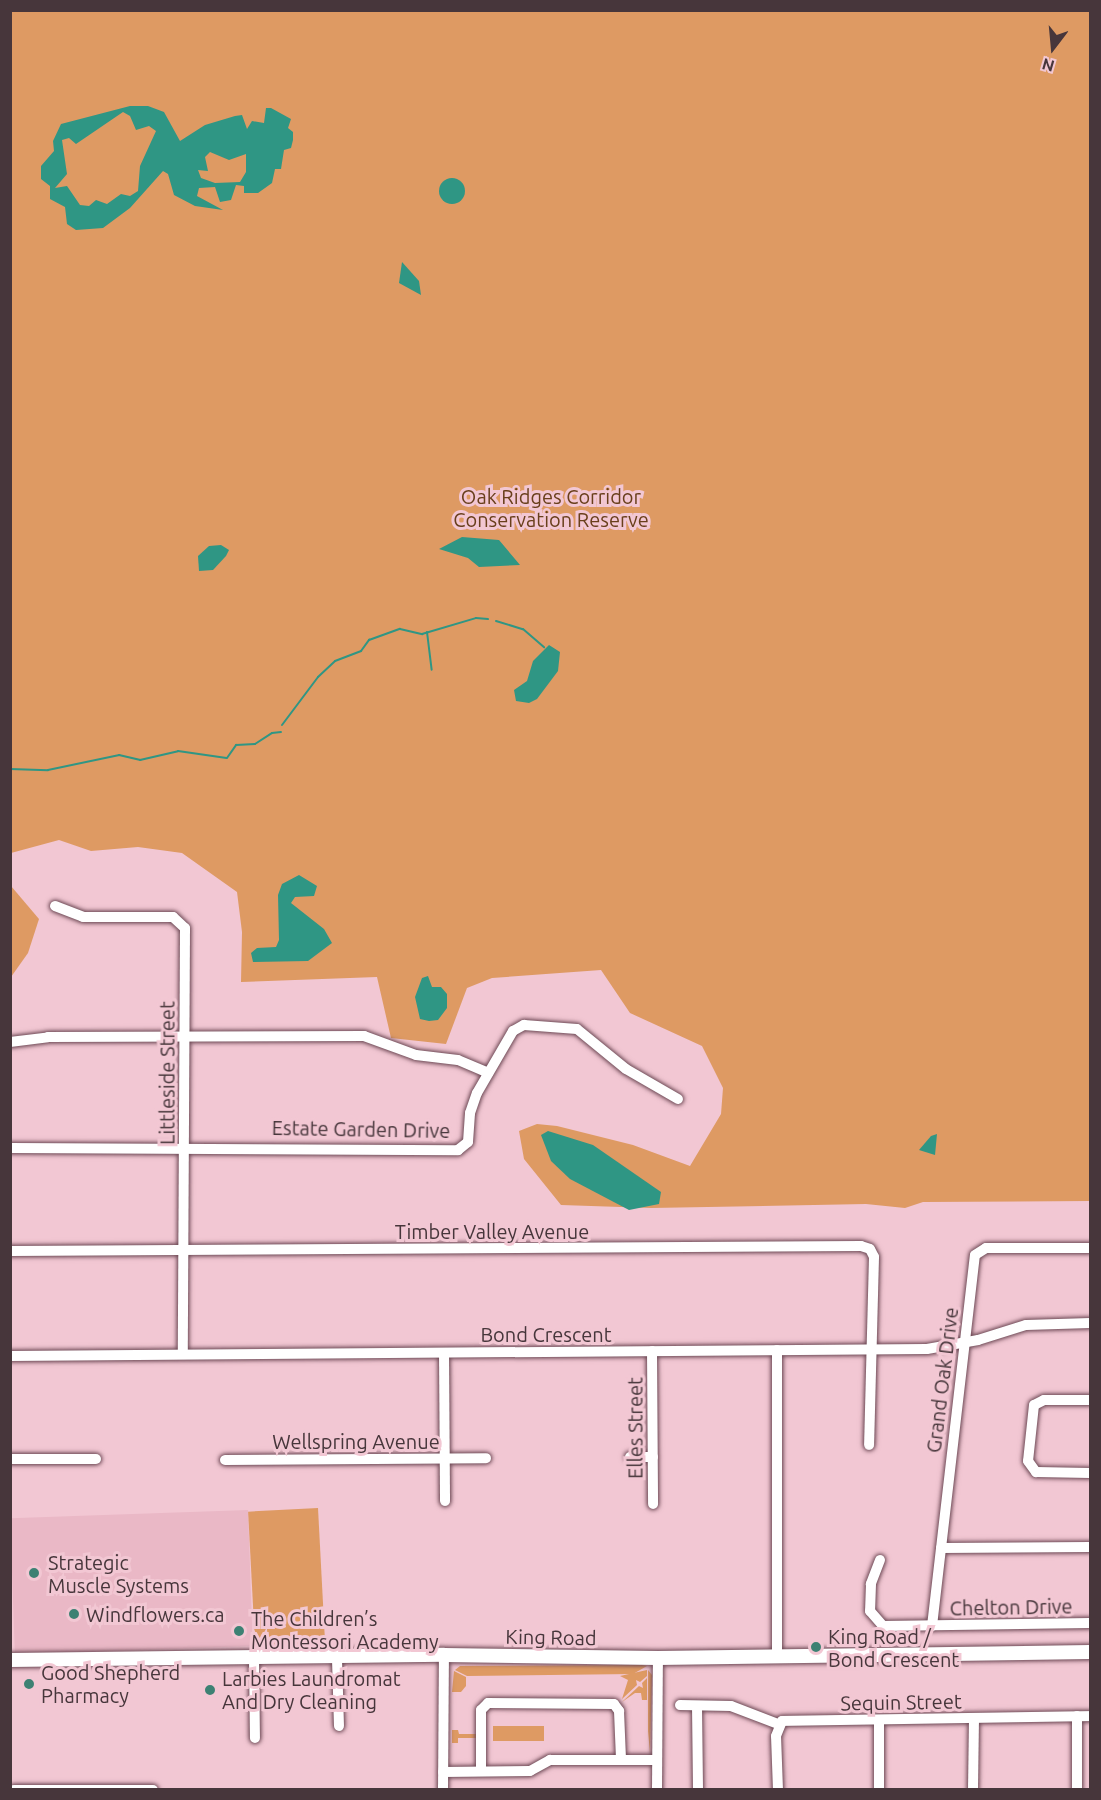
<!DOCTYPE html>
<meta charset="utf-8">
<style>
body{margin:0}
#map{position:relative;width:1101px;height:1800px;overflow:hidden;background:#f2c7d3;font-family:Ubuntu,sans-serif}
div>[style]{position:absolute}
.built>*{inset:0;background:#eab8c6;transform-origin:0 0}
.green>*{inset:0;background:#de9a63;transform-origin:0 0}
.water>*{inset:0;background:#2f9684}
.round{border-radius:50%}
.stream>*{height:2px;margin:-1px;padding:0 1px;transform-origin:1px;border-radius:1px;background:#2f9684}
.roads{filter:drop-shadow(0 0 2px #6d4955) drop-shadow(0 0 2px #6d4955)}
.minor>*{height:10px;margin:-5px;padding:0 5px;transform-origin:5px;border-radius:5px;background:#fff}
.major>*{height:14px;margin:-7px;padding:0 7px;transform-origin:7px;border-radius:7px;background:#fff}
.dots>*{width:16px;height:16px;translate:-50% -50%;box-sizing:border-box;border:3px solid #f2c7d3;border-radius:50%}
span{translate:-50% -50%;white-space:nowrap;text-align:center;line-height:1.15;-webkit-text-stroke:6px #f2c7d3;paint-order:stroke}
.park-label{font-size:20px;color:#693f1b}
.street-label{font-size:20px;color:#47363b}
.poi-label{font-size:20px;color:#47363b}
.left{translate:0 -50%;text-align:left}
.frame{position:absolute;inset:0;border:12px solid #47363b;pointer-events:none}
.north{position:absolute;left:1023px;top:18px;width:60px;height:60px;-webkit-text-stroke:4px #f2c7d3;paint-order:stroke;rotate:196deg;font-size:16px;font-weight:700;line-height:24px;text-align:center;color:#47363b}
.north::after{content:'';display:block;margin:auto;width:21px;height:27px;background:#47363b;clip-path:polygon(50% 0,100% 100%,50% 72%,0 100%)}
</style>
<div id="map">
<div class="built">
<i style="left:248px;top:1510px;width:136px;height:238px;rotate:88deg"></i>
</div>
<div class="green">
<i style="clip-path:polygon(11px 11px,1090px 11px,1090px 1201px,923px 1202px,905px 1208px,866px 1204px,651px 1208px,561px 1205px,524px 1159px,519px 1131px,537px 1124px,557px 1126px,633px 1145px,690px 1166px,721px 1114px,723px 1088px,702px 1046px,630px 1013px,601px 970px,492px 978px,467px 988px,446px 1044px,391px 1038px,377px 977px,241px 982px,242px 932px,237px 892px,182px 853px,138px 847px,91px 851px,59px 840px,11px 853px)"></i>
<i style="clip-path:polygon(11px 886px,39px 919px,28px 953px,11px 977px)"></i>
<i style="left:318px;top:1508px;width:136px;height:70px;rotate:87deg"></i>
<i style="clip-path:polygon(460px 1666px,642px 1665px,647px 1666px,633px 1674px,467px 1676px,455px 1670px)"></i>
<i style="clip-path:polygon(647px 1670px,647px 1676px,640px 1682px,636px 1680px,637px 1685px,622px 1699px,628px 1680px,620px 1676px)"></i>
<i style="clip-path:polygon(648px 1670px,652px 1675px,650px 1753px,648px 1731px)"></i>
<i style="clip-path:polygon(454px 1671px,466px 1677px,466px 1686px,461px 1692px,452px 1692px)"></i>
<i style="clip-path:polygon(647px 1678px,647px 1700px,642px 1700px,641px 1693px,635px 1693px,622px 1702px,639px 1686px,643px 1688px,642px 1683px)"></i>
<i style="left:493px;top:1726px;width:51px;height:15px"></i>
<i style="clip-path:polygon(452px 1730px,458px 1730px,459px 1734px,478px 1734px,478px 1738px,458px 1738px,458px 1743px,452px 1743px)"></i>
</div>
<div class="water">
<i style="clip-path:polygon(evenodd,130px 106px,148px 106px,164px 112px,180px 141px,205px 125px,235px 116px,242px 115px,247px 129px,252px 121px,264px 123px,266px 108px,271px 108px,291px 119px,288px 128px,293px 132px,293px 140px,291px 148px,284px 150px,281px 169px,275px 169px,272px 183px,258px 193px,244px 193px,244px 186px,236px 185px,231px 200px,220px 202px,215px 187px,199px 188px,197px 196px,223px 210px,195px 206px,174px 195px,168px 174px,163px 171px,130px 208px,103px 228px,76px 230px,67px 224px,65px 207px,50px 199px,50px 186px,41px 179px,41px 166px,54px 151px,53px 141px,61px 124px,130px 106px,123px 112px,130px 116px,136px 130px,149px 126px,156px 131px,140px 166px,138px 191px,130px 196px,121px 194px,107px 204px,96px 200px,89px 206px,80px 205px,67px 186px,55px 188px,67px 174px,62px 140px,69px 138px,76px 144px,123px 112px,130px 106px,210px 152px,229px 160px,246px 154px,246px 172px,240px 182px,215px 183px,201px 178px,198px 170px,208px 171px,205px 157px,210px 152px)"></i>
<i class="round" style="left:439px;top:178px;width:26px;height:26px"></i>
<i style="clip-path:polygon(402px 262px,419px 281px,421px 295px,399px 283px)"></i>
<i style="clip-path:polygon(462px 537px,499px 540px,520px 565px,479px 567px,468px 558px,439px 549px)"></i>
<i style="clip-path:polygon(221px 545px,229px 550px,226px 556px,213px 570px,199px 571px,198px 556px,209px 546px)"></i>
<i style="clip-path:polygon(549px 645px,560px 652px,558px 671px,537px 699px,529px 703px,516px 701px,514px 690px,527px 681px,533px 661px)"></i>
<i style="clip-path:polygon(299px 875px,317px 886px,314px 896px,295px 897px,291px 903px,324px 929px,332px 943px,308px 961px,253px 962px,251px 953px,257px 948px,276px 947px,279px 940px,278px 895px,282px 884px)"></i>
<i style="clip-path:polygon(428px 976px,432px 987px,441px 987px,447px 994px,447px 1008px,438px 1020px,429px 1021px,420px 1019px,415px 997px,422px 978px)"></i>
<i style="clip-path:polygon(548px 1131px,593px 1145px,661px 1192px,659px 1204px,629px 1210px,570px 1179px,551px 1161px,541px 1135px)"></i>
<i style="clip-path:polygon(937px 1134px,935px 1155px,919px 1150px,931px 1136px)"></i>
</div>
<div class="stream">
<i style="left:496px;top:621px;width:28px;rotate:17deg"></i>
<i style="left:523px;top:629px;width:28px;rotate:41deg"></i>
<i style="left:427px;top:632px;width:38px;rotate:83deg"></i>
<i style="left:282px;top:725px;width:60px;rotate:-53.1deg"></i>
<i style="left:318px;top:677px;width:23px;rotate:-43deg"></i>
<i style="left:335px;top:661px;width:28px;rotate:-21deg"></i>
<i style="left:361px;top:651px;width:14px;rotate:-54deg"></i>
<i style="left:369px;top:640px;width:33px;rotate:-20deg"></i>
<i style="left:400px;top:629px;width:23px;rotate:13deg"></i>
<i style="left:422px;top:634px;width:56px;rotate:-16.5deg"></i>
<i style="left:476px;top:618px;width:12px;rotate:5deg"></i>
<i style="left:10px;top:769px;width:38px;rotate:2deg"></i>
<i style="left:48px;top:770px;width:73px;rotate:-11.9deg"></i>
<i style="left:119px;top:755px;width:22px;rotate:13deg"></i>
<i style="left:140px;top:760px;width:39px;rotate:-13deg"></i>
<i style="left:178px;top:751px;width:49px;rotate:8.1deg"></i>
<i style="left:227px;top:758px;width:16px;rotate:-55deg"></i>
<i style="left:236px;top:745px;width:19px;rotate:-3deg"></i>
<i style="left:255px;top:744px;width:20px;rotate:-33deg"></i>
<i style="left:272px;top:733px;width:9px;rotate:-6deg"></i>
</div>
<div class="roads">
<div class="minor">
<i style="left:55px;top:906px;width:30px;rotate:21deg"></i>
<i style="left:83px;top:917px;width:90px"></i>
<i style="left:173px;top:917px;width:16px;rotate:43deg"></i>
<i style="left:185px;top:928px;width:426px;rotate:90.3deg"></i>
<i style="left:10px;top:1042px;width:38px;rotate:-7deg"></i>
<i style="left:48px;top:1037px;width:316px;rotate:-0.2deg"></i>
<i style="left:364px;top:1036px;width:55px;rotate:20.1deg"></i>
<i style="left:416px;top:1055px;width:42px;rotate:6.8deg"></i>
<i style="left:458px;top:1060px;width:33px;rotate:23deg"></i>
<i style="left:10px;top:1148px;width:448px;rotate:0.3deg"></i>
<i style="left:458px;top:1150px;width:13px;rotate:-39deg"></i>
<i style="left:468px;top:1142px;width:29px;rotate:-86deg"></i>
<i style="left:470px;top:1113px;width:21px;rotate:-71deg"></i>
<i style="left:477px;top:1093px;width:72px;rotate:-59.9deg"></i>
<i style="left:513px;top:1031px;width:13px;rotate:-29deg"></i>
<i style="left:524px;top:1025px;width:53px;rotate:4.3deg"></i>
<i style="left:577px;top:1029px;width:63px;rotate:39.2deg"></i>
<i style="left:626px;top:1069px;width:60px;rotate:30deg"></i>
<i style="left:10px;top:1251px;width:851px;rotate:-0.34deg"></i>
<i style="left:861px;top:1246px;width:9px;rotate:18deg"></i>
<i style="left:870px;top:1249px;width:9px;rotate:63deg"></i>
<i style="left:874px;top:1257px;width:188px;rotate:91.5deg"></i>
<i style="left:777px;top:1350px;width:306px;rotate:90deg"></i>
<i style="left:652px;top:1351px;width:153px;rotate:89.6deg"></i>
<i style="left:444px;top:1353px;width:148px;rotate:89.6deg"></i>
<i style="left:10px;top:1356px;width:917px;rotate:-0.44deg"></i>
<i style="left:927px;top:1349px;width:52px;rotate:-10deg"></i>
<i style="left:978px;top:1340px;width:50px;rotate:-17.4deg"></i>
<i style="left:1026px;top:1325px;width:64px;rotate:-1.8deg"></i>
<i style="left:1090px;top:1400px;width:46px;rotate:180deg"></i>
<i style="left:1044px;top:1400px;width:11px;rotate:153deg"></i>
<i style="left:1034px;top:1405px;width:56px;rotate:96.1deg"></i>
<i style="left:1028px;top:1461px;width:14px;rotate:54deg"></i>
<i style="left:1036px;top:1472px;width:54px;rotate:1.1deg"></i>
<i style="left:630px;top:1457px;width:23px"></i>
<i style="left:10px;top:1459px;width:86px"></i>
<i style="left:225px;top:1460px;width:261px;rotate:-0.4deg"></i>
<i style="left:941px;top:1548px;width:149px;rotate:-0.4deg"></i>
<i style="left:880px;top:1560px;width:26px;rotate:111deg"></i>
<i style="left:871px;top:1584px;width:27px;rotate:92deg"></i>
<i style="left:870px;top:1611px;width:20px;rotate:49deg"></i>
<i style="left:883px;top:1626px;width:207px;rotate:-0.8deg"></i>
<i style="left:932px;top:1626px;width:373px;rotate:-83.4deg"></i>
<i style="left:975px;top:1255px;width:13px;rotate:-32deg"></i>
<i style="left:986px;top:1248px;width:104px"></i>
<i style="left:337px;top:1659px;width:67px;rotate:88.3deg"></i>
<i style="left:254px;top:1660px;width:78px;rotate:89.3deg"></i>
<i style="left:680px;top:1705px;width:51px;rotate:1.1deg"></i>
<i style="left:731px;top:1706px;width:50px;rotate:21deg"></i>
<i style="left:697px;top:1706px;width:84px;rotate:89.3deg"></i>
<i style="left:1077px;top:1716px;width:74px;rotate:90deg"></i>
<i style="left:879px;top:1720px;width:70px;rotate:90deg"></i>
<i style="left:481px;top:1771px;width:61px;rotate:-90deg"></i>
<i style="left:481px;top:1710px;width:10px;rotate:-45deg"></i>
<i style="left:488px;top:1703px;width:126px;rotate:0.5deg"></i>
<i style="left:614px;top:1704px;width:9px;rotate:54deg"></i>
<i style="left:619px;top:1711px;width:48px;rotate:87.6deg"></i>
<i style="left:443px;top:1772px;width:87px;rotate:-0.7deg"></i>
<i style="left:530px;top:1771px;width:23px;rotate:-29deg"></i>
<i style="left:550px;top:1760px;width:107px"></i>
<i style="left:14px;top:1790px;width:139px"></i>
<i style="left:443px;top:1790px;width:135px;rotate:-89.6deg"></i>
<i style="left:657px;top:1790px;width:132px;rotate:-89.6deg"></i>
<i style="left:778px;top:1790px;width:54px;rotate:-92.1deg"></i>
<i style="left:776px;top:1736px;width:16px;rotate:-68deg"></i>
<i style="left:782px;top:1721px;width:308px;rotate:-0.9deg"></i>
<i style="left:973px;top:1790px;width:71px;rotate:-89.2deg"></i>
</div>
<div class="major">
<i style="left:10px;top:1660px;width:434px;rotate:-0.7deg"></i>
<i style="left:444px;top:1655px;width:214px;rotate:0.8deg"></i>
<i style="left:658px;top:1658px;width:432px;rotate:-0.8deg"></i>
</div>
</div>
<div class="dots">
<i style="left:34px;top:1573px;background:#3d8173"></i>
<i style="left:74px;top:1614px;background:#3d8173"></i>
<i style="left:239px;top:1631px;background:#3d8173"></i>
<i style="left:816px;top:1647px;background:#3d8173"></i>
<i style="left:29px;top:1684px;background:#3d8173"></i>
<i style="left:210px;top:1690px;background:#3d8173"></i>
</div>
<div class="park-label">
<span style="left:551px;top:508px">Oak Ridges Corridor<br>Conservation Reserve</span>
</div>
<div class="street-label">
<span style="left:167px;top:1073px;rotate:-90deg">Littleside Street</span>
<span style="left:361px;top:1129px;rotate:1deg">Estate Garden Drive</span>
<span style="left:492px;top:1231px">Timber Valley Avenue</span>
<span style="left:546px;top:1334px">Bond Crescent</span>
<span style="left:942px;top:1380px;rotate:-83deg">Grand Oak Drive</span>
<span style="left:635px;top:1428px;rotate:-90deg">Elles Street</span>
<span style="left:356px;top:1441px">Wellspring Avenue</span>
<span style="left:1011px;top:1607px;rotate:-1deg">Chelton Drive</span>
<span style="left:551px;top:1637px;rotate:1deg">King Road</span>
<span style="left:901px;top:1702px;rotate:-1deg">Sequin Street</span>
</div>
<div class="poi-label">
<span class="left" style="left:48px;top:1574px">Strategic<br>Muscle Systems</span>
<span class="left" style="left:86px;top:1614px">Windflowers.ca</span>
<span class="left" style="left:251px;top:1630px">The Children’s<br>Montessori Academy</span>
<span class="left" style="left:828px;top:1648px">King Road /<br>Bond Crescent</span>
<span class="left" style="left:41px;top:1684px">Good Shepherd<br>Pharmacy</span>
<span class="left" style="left:222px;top:1690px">Larbies Laundromat<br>And Dry Cleaning</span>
</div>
<div class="frame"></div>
<div class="north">N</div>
</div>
